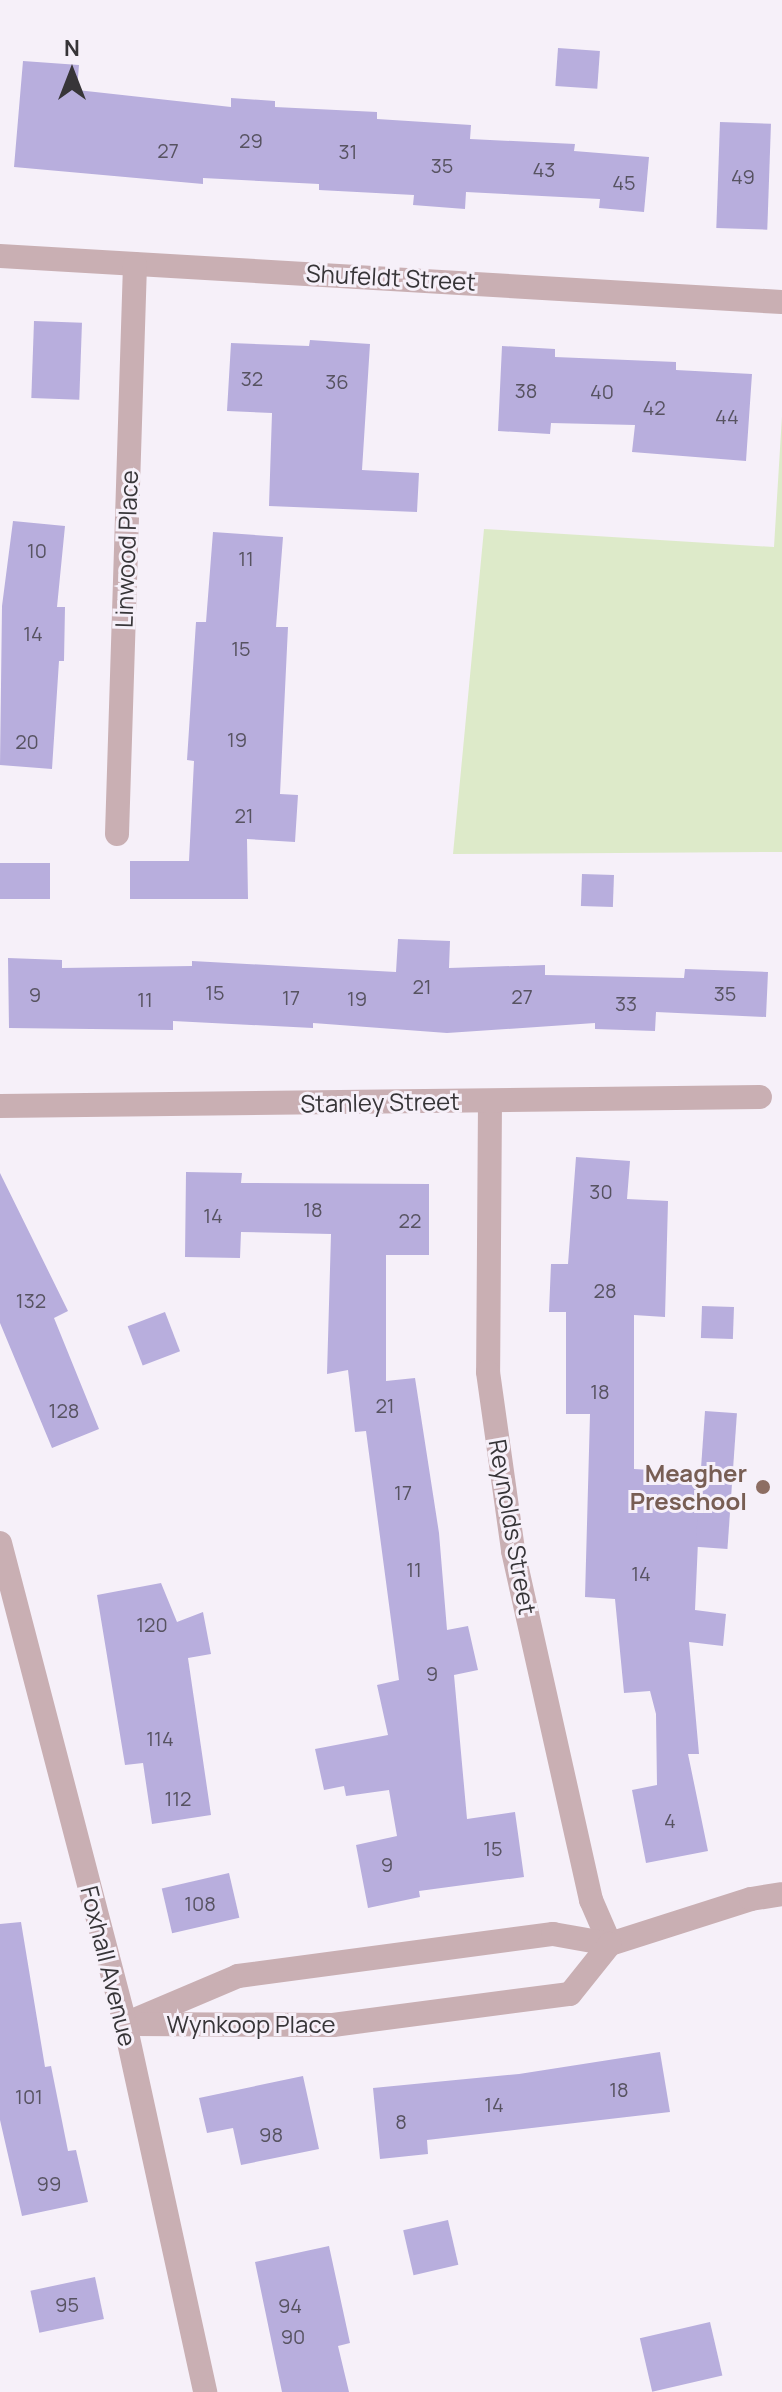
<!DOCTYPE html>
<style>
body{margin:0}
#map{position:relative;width:782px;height:2392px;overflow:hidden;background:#f6f0f9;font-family:Manrope,sans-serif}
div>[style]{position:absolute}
.green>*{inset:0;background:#ddeac9}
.building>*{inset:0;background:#b8aedd;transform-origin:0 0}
.minor>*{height:24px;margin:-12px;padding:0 12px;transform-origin:12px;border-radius:12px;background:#c9afb3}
.tertiary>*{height:24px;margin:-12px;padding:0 12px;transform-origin:12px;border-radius:12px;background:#c9afb3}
.dots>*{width:22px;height:22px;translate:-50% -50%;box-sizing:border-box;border:4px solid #f6f0f9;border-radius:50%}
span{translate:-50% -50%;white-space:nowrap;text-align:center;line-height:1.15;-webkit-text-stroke:6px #f6f0f9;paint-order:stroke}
.number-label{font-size:20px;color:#575361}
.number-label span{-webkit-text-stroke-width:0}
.street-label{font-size:24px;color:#373538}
.education-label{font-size:24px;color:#785e54;font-weight:700}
.right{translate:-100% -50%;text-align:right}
.north{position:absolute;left:32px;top:32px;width:80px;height:80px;-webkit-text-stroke:6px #f6f0f9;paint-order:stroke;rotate:0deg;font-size:22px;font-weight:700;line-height:32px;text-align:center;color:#373538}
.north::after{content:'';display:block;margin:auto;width:28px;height:36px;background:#373538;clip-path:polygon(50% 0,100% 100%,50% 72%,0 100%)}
</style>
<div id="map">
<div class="green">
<i style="clip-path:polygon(782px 416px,782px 852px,453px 854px,484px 529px,774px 547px)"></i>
</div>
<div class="building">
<i style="left:558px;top:48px;width:42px;height:38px;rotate:4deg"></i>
<i style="clip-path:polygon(23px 61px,79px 65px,77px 90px,231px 107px,231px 98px,275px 101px,275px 107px,377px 112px,377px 119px,471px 125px,470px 139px,575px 144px,574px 151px,649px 157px,644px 212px,599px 208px,600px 199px,466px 192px,465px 209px,413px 205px,414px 195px,319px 190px,319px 184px,203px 178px,203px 184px,14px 167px)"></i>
<i style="left:720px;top:122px;width:51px;height:106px;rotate:2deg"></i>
<i style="left:34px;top:321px;width:48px;height:77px;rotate:2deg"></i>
<i style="clip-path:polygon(310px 340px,370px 344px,362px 470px,419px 473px,417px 512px,269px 506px,272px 413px,227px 411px,231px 343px,309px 346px)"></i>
<i style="clip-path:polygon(502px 346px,555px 349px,555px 357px,676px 362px,676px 370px,752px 374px,746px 461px,632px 452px,635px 425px,551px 423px,550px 434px,498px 431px)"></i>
<i style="clip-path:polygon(13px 521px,65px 526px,57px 607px,65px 607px,64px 661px,59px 661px,52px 769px,0 765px,2px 606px)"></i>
<i style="clip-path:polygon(213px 532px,283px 537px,276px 627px,288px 627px,280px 794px,298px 795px,295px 842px,247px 839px,248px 899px,130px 899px,130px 861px,189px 861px,194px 761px,187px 760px,196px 622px,206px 622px)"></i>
<i style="left:0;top:863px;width:50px;height:36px"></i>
<i style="left:582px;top:874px;width:32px;height:32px;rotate:2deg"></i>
<i style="clip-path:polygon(398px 939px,450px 941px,449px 968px,545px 965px,545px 975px,684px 978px,685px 969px,768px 972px,766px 1017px,656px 1012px,655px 1031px,595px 1029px,595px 1023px,447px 1033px,313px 1023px,313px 1028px,173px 1021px,173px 1030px,9px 1028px,8px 958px,62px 960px,62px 968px,192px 966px,192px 961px,396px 972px)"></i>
<i style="clip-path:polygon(576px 1157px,630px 1161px,627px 1199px,668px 1201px,665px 1317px,634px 1315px,634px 1469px,701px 1473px,695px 1610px,726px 1614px,723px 1646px,689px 1642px,699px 1754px,688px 1754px,708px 1851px,646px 1863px,632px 1790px,657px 1785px,656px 1714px,650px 1691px,624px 1693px,615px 1599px,585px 1597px,590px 1414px,566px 1414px,566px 1312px,549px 1312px,551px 1264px,568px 1264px)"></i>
<i style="clip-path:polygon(186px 1172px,242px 1173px,241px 1183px,429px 1184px,429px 1255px,386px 1255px,386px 1381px,415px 1378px,439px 1533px,447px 1630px,468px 1626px,478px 1670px,454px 1675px,467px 1819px,515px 1812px,524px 1877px,419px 1891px,420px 1897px,368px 1908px,356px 1845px,397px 1836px,389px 1790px,346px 1796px,344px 1786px,324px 1790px,315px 1749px,388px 1735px,377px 1685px,399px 1680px,366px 1431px,355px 1432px,348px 1370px,327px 1374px,331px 1234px,241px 1232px,240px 1258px,185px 1257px)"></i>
<i style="clip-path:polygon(0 1173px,68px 1311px,54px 1318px,99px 1429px,52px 1448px,0 1323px)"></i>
<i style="left:702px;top:1306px;width:32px;height:32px;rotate:2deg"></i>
<i style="left:165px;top:1312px;width:42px;height:40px;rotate:69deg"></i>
<i style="left:705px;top:1411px;width:32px;height:136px;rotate:4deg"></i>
<i style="clip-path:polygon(161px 1583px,177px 1622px,203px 1612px,211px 1654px,188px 1658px,211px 1815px,152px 1824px,143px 1763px,125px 1765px,97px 1595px)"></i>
<i style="left:229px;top:1873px;width:46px;height:69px;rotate:77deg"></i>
<i style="clip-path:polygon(21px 1922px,45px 2067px,51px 2066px,68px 2151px,76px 2150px,88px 2202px,22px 2216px,0 2120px,0 1924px)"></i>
<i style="clip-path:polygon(660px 2052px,670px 2112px,427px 2140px,428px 2154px,380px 2159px,373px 2088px,519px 2074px)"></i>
<i style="clip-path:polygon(303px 2076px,319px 2149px,241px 2165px,233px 2128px,207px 2133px,199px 2098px)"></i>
<i style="left:448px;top:2220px;width:46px;height:46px;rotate:77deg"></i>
<i style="clip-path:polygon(329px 2246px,350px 2343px,338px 2346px,349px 2392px,282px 2392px,255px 2262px)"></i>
<i style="left:95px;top:2277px;width:43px;height:66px;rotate:78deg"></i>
<i style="left:710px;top:2322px;width:55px;height:72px;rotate:77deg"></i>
</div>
<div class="minor">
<i style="left:0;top:256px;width:783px;rotate:3.37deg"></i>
<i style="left:117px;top:834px;width:570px;rotate:-88.19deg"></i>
<i style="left:490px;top:1101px;width:271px;rotate:90.4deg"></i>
<i style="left:488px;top:1372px;width:181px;rotate:82deg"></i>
<i style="left:513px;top:1551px;width:358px;rotate:77.4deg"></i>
<i style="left:591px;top:1900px;width:48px;rotate:66.6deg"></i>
<i style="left:0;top:1106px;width:760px;rotate:-0.68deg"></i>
<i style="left:125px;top:2024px;width:123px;rotate:-23deg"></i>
<i style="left:238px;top:1976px;width:318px;rotate:-7.6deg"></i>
<i style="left:553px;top:1934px;width:58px;rotate:10deg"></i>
<i style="left:610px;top:1944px;width:148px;rotate:-17.7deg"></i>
<i style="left:751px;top:1899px;width:31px;rotate:-9deg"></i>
<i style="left:135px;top:2024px;width:198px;rotate:0.3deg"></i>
<i style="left:333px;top:2025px;width:239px;rotate:-7.5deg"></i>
<i style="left:570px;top:1994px;width:64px;rotate:-51.3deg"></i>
</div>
<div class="tertiary">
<i style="left:0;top:1543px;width:497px;rotate:75.4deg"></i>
<i style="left:125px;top:2024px;width:377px;rotate:77.7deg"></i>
</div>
<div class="dots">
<i style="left:763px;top:1487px;background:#8d6e63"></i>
</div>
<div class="number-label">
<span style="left:251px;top:140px">29</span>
<span style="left:168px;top:150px">27</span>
<span style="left:348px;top:151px">31</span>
<span style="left:442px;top:165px">35</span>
<span style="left:544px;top:169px">43</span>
<span style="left:743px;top:176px">49</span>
<span style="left:624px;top:182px">45</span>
<span style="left:252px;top:378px">32</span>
<span style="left:337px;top:381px">36</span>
<span style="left:526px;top:390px">38</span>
<span style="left:602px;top:391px">40</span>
<span style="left:654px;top:407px">42</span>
<span style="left:727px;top:416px">44</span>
<span style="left:37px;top:550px">10</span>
<span style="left:246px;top:558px">11</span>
<span style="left:33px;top:633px">14</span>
<span style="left:241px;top:648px">15</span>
<span style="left:237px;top:739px">19</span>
<span style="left:27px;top:741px">20</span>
<span style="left:244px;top:815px">21</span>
<span style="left:422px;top:986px">21</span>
<span style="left:215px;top:992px">15</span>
<span style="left:725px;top:993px">35</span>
<span style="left:35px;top:994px">9</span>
<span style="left:522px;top:996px">27</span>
<span style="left:291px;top:997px">17</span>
<span style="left:357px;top:998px">19</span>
<span style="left:145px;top:999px">11</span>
<span style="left:626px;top:1003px">33</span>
<span style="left:601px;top:1191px">30</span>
<span style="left:313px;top:1209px">18</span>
<span style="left:213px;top:1215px">14</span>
<span style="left:410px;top:1220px">22</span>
<span style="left:605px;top:1290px">28</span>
<span style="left:31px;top:1300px">132</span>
<span style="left:600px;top:1391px">18</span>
<span style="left:385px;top:1405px">21</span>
<span style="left:64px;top:1410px">128</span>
<span style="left:403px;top:1492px">17</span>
<span style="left:414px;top:1569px">11</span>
<span style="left:641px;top:1573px">14</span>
<span style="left:152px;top:1624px">120</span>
<span style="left:432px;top:1673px">9</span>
<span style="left:160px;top:1738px">114</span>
<span style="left:178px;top:1798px">112</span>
<span style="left:670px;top:1820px">4</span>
<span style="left:493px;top:1848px">15</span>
<span style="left:387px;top:1864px">9</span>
<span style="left:200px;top:1903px">108</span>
<span style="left:619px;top:2089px">18</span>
<span style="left:29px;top:2096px">101</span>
<span style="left:494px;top:2104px">14</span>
<span style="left:401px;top:2121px">8</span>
<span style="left:271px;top:2134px">98</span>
<span style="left:49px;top:2183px">99</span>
<span style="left:67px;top:2304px">95</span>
<span style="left:290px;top:2305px">94</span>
<span style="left:293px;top:2336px">90</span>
</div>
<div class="street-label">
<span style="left:391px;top:277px;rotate:3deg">Shufeldt Street</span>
<span style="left:126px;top:549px;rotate:-88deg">Linwood Place</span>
<span style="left:380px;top:1102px;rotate:-1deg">Stanley Street</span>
<span style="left:513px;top:1527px;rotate:80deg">Reynolds Street</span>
<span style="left:109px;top:1966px;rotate:76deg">Foxhall Avenue</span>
<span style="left:251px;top:2024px">Wynkoop Place</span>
</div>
<div class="education-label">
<span class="right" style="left:747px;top:1487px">Meagher<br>Preschool</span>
</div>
<div class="north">N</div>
</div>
